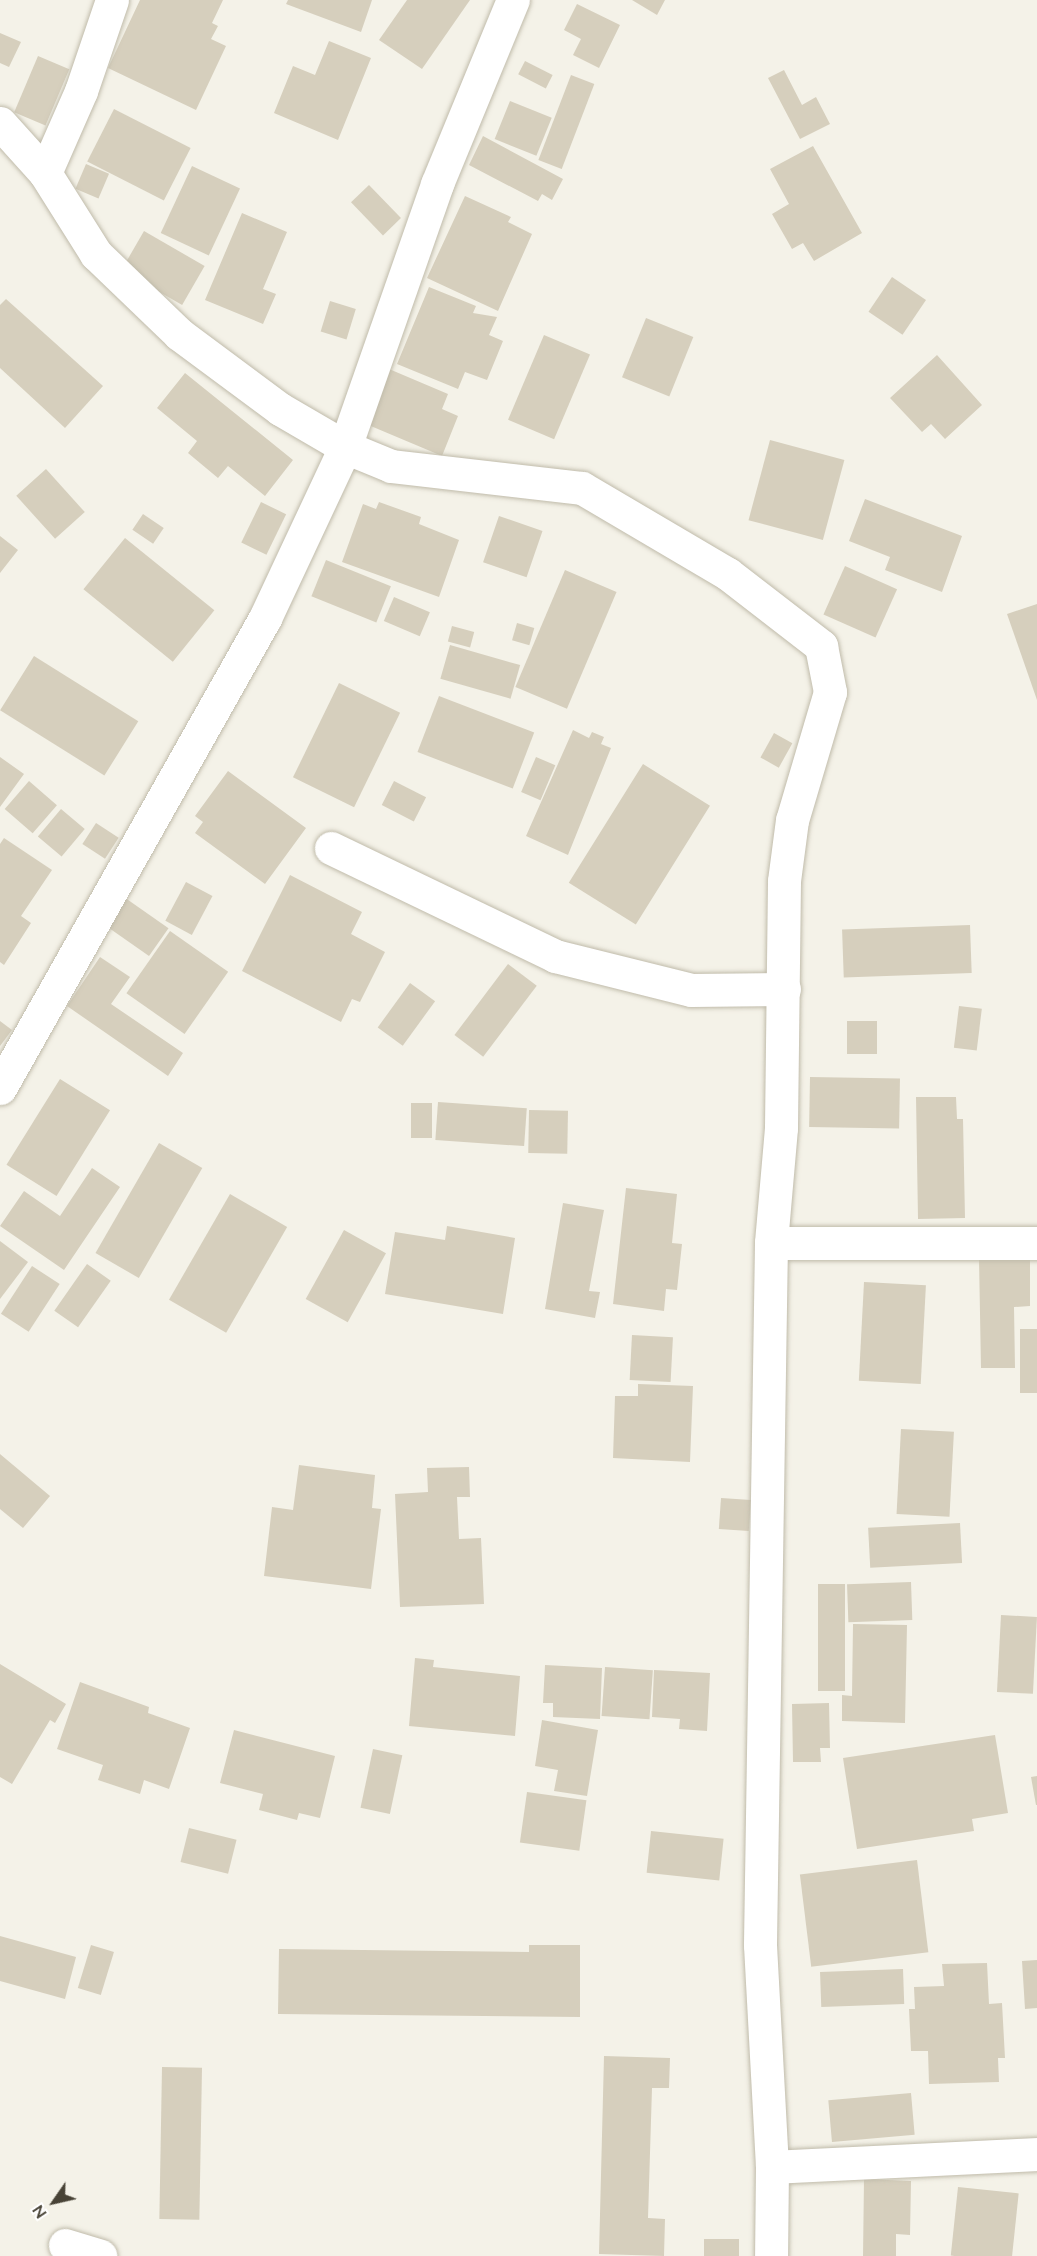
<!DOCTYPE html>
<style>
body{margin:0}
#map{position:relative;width:1037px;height:2256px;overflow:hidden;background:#f4f2e8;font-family:Mulish,sans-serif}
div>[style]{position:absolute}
.building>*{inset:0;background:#d6cfbd;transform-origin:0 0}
.roads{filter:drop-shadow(0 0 2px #c0bbaa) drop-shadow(0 0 2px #c0bbaa)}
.minor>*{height:33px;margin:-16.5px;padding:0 16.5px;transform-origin:16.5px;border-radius:16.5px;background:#fff}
span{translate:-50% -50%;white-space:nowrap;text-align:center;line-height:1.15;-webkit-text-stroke:4.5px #fff;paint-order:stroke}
.north{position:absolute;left:24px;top:2172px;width:60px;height:60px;-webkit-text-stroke:4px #fff;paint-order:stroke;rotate:236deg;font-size:16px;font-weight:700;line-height:24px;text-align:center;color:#484336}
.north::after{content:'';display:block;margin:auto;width:21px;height:27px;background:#484336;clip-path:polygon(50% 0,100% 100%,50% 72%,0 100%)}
</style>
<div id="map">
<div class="building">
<i style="clip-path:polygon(140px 0,223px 0,212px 23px,218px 26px,211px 39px,226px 46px,196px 110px,108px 68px)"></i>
<i style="clip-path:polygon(288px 0,372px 0,361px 32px,286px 4px)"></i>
<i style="clip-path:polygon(407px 0,470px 0,422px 69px,379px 40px)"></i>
<i style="clip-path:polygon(632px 0,665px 0,657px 15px)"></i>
<i style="clip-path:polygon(577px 4px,620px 25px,599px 68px,573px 55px,581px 39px,564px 30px)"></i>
<i style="clip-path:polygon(0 33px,21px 42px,9px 67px,0 63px)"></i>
<i style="clip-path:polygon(329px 41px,371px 58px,338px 140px,274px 113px,293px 66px,315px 75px)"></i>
<i style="left:38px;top:56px;width:34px;height:61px;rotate:23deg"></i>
<i style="left:525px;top:61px;width:31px;height:15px;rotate:27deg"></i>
<i style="clip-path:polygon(784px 70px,802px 105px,816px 97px,830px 124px,800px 139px,768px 78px)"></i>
<i style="left:571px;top:75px;width:25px;height:91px;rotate:21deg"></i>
<i style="left:510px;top:101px;width:45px;height:41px;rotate:22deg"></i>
<i style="left:114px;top:109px;width:86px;height:59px;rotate:27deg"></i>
<i style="clip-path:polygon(483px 136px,563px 179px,552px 200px,542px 194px,538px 201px,469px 165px)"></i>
<i style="clip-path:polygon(813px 146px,862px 233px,814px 261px,803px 243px,792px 249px,772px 214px,789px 204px,770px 169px)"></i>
<i style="left:86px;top:164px;width:25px;height:27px;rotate:23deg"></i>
<i style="left:192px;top:166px;width:53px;height:74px;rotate:25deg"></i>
<i style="left:369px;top:185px;width:46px;height:25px;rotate:46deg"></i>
<i style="clip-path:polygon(465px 196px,511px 217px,508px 222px,532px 234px,498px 311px,427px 278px)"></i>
<i style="clip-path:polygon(242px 213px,287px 232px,263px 289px,276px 294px,263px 324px,205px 300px)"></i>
<i style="left:144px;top:231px;width:70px;height:45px;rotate:30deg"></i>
<i style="left:892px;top:277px;width:41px;height:42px;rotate:34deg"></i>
<i style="clip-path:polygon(429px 287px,476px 306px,473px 313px,497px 317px,489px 335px,503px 341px,487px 380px,465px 372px,458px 389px,397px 364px)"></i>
<i style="clip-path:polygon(6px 299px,103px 386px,65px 428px,0 368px,0 305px)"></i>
<i style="left:330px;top:301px;width:27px;height:32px;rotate:17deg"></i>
<i style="left:646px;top:318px;width:51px;height:64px;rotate:22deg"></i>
<i style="left:544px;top:335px;width:50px;height:92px;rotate:23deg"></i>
<i style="clip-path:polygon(937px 355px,982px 405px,945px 439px,931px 424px,922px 432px,890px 398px)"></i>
<i style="clip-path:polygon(389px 369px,448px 394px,442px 409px,458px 416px,442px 456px,366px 424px)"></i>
<i style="clip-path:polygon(185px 373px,293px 460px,265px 496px,228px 466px,218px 478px,188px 453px,197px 441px,157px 408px)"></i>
<i style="left:770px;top:440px;width:77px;height:83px;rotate:15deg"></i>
<i style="left:46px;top:469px;width:58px;height:40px;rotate:48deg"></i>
<i style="clip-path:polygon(865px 499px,962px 536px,942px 592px,885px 570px,890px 557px,849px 541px)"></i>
<i style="left:261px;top:502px;width:28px;height:45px;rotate:26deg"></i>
<i style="clip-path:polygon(379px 502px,421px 517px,419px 524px,459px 540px,439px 597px,342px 562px,363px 504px,376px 509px)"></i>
<i style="left:143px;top:514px;width:25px;height:19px;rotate:34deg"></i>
<i style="left:499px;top:516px;width:46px;height:49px;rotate:19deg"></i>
<i style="clip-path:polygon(0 536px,18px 550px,0 573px)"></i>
<i style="left:125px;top:538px;width:115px;height:66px;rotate:39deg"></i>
<i style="left:326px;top:560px;width:70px;height:39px;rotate:22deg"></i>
<i style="left:845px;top:566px;width:57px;height:53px;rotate:24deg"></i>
<i style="left:565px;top:570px;width:56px;height:127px;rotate:23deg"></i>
<i style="left:394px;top:597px;width:39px;height:26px;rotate:23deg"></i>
<i style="clip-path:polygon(1037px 604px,1037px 700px,1007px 614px)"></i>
<i style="left:517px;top:623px;width:18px;height:18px;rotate:16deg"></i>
<i style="left:452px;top:626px;width:23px;height:16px;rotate:15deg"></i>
<i style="left:450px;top:645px;width:73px;height:35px;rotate:16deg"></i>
<i style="left:34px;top:656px;width:123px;height:64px;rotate:32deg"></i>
<i style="left:339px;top:683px;width:68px;height:105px;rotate:26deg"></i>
<i style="left:439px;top:696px;width:102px;height:60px;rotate:21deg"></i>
<i style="clip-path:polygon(573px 730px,589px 738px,592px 732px,604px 737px,601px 744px,611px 748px,568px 855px,526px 836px)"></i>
<i style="left:774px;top:733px;width:21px;height:28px;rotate:29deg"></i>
<i style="clip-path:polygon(0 757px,24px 774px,0 807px)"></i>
<i style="left:536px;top:757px;width:21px;height:38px;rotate:23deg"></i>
<i style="left:643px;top:764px;width:79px;height:140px;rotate:32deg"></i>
<i style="clip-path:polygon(228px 771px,306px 828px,265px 884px,195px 833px,203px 822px,195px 816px)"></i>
<i style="left:29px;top:781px;width:37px;height:37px;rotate:41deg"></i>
<i style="left:394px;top:781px;width:36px;height:27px;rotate:27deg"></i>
<i style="left:61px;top:809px;width:31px;height:36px;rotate:40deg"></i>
<i style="left:96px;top:823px;width:27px;height:25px;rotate:33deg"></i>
<i style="clip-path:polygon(4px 838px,52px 870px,21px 916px,31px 923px,4px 965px,0 962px,0 844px)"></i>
<i style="clip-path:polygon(290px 875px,362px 912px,351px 934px,385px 952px,360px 1002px,352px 999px,341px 1022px,242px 971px)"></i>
<i style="left:186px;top:882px;width:30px;height:44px;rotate:28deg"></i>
<i style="left:121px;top:895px;width:58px;height:34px;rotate:35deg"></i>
<i style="left:970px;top:925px;width:48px;height:128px;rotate:88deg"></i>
<i style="left:170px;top:931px;width:71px;height:76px;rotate:35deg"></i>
<i style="clip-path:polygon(100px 957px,130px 977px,111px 1004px,183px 1053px,168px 1076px,67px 1006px)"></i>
<i style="left:508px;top:964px;width:36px;height:89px;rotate:37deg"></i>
<i style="left:410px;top:983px;width:31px;height:55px;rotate:36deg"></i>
<i style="left:959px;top:1006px;width:23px;height:42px;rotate:7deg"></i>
<i style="clip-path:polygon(0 1021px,12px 1030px,0 1046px)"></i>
<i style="left:847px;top:1021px;width:30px;height:33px"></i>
<i style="left:810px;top:1077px;width:90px;height:50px;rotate:1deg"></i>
<i style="left:60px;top:1079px;width:59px;height:101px;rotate:32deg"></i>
<i style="clip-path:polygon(916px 1097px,956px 1097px,957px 1119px,963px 1119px,965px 1218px,918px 1219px)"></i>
<i style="left:438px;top:1102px;width:89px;height:38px;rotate:4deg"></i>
<i style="left:411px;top:1103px;width:21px;height:35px"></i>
<i style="left:529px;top:1110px;width:39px;height:43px;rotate:1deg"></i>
<i style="left:159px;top:1143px;width:50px;height:127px;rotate:30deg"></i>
<i style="clip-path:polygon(92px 1168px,120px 1187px,64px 1270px,0 1226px,24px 1191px,60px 1216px)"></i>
<i style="clip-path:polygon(626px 1188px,677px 1194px,672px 1243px,682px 1244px,677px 1290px,666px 1289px,664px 1311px,613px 1304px)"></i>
<i style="left:230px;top:1194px;width:66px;height:122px;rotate:30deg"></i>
<i style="clip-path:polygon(563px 1203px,604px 1210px,589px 1291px,600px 1292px,595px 1318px,545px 1309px)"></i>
<i style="clip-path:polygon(447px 1226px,515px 1238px,503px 1314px,385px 1294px,395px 1232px,445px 1240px)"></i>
<i style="left:344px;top:1230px;width:48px;height:79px;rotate:29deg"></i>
<i style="clip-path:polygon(0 1241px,28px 1262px,0 1299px)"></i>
<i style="clip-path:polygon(979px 1259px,1030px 1259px,1030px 1306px,1014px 1307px,1015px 1368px,981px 1368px)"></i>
<i style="left:87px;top:1264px;width:29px;height:57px;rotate:35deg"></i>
<i style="left:32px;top:1266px;width:33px;height:57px;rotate:33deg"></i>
<i style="left:864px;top:1282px;width:62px;height:99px;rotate:3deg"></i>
<i style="left:1020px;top:1329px;width:17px;height:64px"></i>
<i style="left:632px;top:1335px;width:41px;height:45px;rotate:3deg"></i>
<i style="clip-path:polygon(638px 1384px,693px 1386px,690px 1462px,613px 1458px,615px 1396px,638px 1396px)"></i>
<i style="left:901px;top:1429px;width:53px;height:85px;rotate:3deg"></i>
<i style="clip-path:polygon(0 1454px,50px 1496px,23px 1528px,0 1509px)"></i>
<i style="clip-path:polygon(299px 1465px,375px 1475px,372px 1508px,381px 1509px,371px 1589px,264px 1576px,272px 1507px,293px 1510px)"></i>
<i style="clip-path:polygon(469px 1467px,470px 1497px,457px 1497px,459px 1539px,481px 1538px,484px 1604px,400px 1607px,395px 1494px,428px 1492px,427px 1468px)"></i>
<i style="left:721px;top:1498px;width:30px;height:31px;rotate:4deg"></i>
<i style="left:960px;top:1523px;width:40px;height:92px;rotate:87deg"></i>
<i style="left:911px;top:1582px;width:38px;height:64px;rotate:88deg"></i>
<i style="left:818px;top:1584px;width:27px;height:107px"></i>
<i style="left:1001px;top:1615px;width:36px;height:77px;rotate:3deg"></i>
<i style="clip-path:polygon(853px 1624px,907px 1625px,905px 1723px,842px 1721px,842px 1695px,852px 1696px)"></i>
<i style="clip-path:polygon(415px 1658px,434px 1660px,433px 1667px,520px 1676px,515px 1736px,409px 1726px)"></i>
<i style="clip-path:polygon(0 1664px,66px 1704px,55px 1723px,50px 1720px,12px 1784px,0 1777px)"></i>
<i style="clip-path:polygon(545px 1665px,602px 1668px,600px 1719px,553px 1717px,553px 1703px,543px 1703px)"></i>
<i style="left:605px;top:1667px;width:48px;height:49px;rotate:4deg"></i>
<i style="clip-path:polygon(654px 1670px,710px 1673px,707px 1731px,679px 1729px,680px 1719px,652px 1717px)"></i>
<i style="clip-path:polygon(80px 1682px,149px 1707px,148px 1713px,190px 1728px,169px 1789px,144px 1780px,140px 1794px,98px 1780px,103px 1765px,57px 1749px)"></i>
<i style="clip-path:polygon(829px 1703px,830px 1748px,820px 1748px,821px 1762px,793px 1762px,792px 1704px)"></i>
<i style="clip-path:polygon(542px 1720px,598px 1730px,587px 1796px,554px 1791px,558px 1770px,535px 1766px)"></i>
<i style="clip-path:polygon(234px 1730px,335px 1756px,320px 1818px,299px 1813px,297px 1820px,259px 1810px,263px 1794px,220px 1783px)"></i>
<i style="clip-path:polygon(995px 1735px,1008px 1813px,972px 1819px,974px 1831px,857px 1849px,843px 1758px)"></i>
<i style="left:373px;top:1749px;width:30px;height:60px;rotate:12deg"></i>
<i style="clip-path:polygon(1037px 1776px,1037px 1805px,1036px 1805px,1031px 1777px)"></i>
<i style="left:527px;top:1792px;width:60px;height:51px;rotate:8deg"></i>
<i style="left:189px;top:1828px;width:49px;height:35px;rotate:14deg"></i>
<i style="left:651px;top:1831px;width:73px;height:42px;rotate:6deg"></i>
<i style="left:917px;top:1860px;width:93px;height:118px;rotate:83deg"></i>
<i style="clip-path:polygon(0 1936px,76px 1957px,65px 1999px,0 1981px)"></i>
<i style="left:91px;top:1945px;width:24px;height:45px;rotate:17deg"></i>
<i style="clip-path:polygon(529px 1945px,580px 1945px,580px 2017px,278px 2014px,279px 1949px,529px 1952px)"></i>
<i style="clip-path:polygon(1037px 1960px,1037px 2008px,1025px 2009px,1022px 1961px)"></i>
<i style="clip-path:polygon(987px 1963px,989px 2004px,1002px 2003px,1005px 2058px,998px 2058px,999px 2082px,929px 2084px,928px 2051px,911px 2051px,909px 2009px,915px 2009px,914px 1987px,944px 1986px,942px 1964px)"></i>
<i style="left:903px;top:1969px;width:35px;height:83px;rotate:88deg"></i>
<i style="clip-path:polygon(604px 2056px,670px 2058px,669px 2088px,652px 2088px,648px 2218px,665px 2219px,664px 2256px,599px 2254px)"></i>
<i style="left:162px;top:2067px;width:40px;height:152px;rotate:1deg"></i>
<i style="left:911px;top:2093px;width:42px;height:83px;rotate:85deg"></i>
<i style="clip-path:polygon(864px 2179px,911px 2181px,910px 2235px,896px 2234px,896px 2256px,863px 2256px)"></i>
<i style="left:958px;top:2187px;width:61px;height:69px;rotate:6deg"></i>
<i style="left:704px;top:2239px;width:35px;height:17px"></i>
</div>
<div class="roads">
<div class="minor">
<i style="left:0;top:123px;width:67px;rotate:48deg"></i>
<i style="left:45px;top:173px;width:96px;rotate:57.8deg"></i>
<i style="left:96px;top:254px;width:115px;rotate:43.9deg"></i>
<i style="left:179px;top:334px;width:126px;rotate:36.6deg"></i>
<i style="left:280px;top:409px;width:75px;rotate:30.3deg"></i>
<i style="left:345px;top:447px;width:50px;rotate:22.4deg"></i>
<i style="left:391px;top:466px;width:192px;rotate:6.6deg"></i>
<i style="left:582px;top:488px;width:169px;rotate:30.5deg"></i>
<i style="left:728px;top:574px;width:118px;rotate:37.7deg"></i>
<i style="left:821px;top:646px;width:47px;rotate:78.9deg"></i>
<i style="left:830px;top:692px;width:134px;rotate:106.5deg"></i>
<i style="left:792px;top:820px;width:62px;rotate:97.5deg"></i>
<i style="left:784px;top:881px;width:247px;rotate:90.7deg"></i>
<i style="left:781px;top:1128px;width:115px;rotate:95deg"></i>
<i style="left:771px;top:1243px;width:702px;rotate:90.9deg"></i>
<i style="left:760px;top:1945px;width:222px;rotate:86.9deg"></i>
<i style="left:772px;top:2167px;width:89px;rotate:90.6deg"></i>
<i style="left:45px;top:173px;width:90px;rotate:-66.3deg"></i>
<i style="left:81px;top:91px;width:96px;rotate:-71.2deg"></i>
<i style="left:331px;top:848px;width:249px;rotate:25.7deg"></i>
<i style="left:555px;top:956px;width:140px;rotate:14deg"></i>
<i style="left:691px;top:990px;width:93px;rotate:-0.6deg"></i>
<i style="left:0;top:1088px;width:540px;rotate:-60.58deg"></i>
<i style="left:265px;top:618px;width:189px;rotate:-64.9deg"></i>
<i style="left:345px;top:447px;width:279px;rotate:-70.7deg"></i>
<i style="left:437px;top:184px;width:199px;rotate:-67.6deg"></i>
<i style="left:771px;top:1243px;width:266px"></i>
<i style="left:772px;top:2167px;width:265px;rotate:-2.8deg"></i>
<i style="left:65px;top:2245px;width:37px;rotate:17deg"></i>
</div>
</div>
<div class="north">N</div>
</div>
